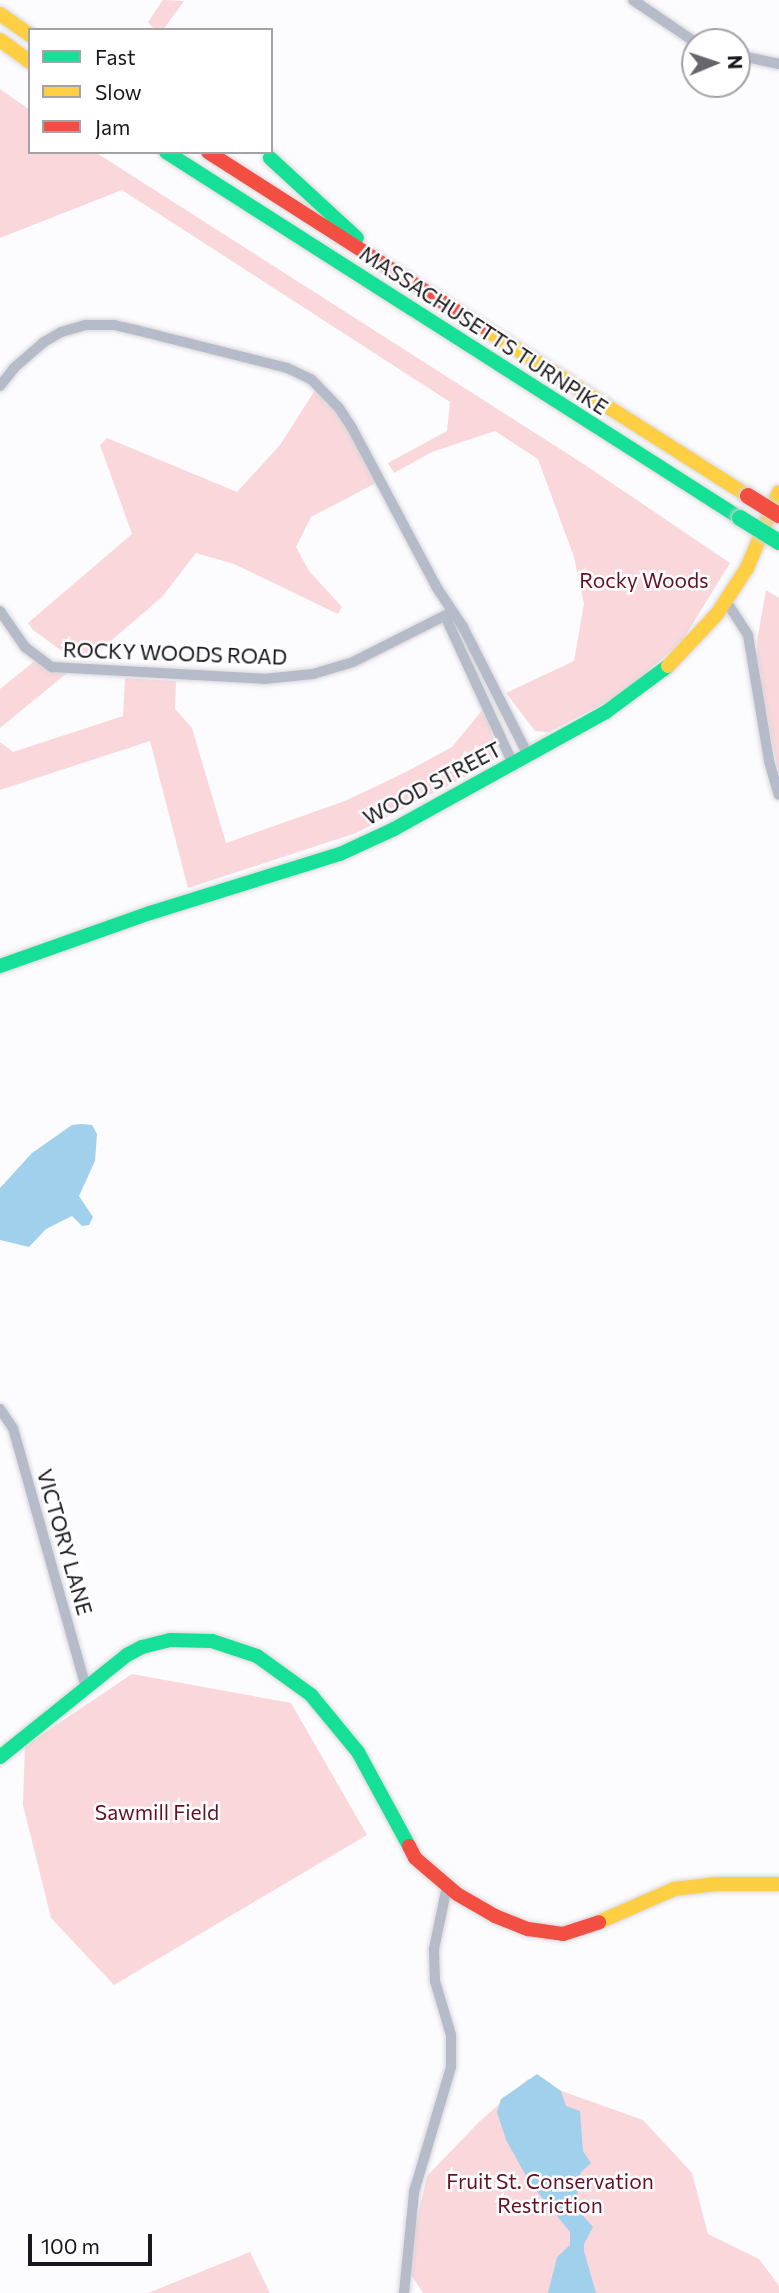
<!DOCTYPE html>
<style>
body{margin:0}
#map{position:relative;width:779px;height:2293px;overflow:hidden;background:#fcfbfe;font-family:Commissioner,sans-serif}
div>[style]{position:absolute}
.green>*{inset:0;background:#fad7db}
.water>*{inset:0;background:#a1d0ed}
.roads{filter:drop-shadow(0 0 2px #d8d7d9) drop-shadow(0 0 2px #d8d7d9)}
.street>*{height:10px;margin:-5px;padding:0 5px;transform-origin:5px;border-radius:5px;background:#b6bbc9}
.fast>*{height:14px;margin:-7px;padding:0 7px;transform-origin:7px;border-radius:7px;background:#16e098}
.slow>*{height:14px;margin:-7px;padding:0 7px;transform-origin:7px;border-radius:7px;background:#ffcf43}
.jam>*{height:14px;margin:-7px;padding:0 7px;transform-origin:7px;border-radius:7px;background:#f24e42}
.bridges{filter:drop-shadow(0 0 2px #d8d7d9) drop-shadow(0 0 2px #d8d7d9)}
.fast-bridge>*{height:16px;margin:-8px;padding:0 8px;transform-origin:8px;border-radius:8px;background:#16e098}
.jam-bridge>*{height:16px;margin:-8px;padding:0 8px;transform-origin:8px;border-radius:8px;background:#f24e42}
span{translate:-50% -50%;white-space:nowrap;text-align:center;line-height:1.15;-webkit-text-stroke:5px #fff;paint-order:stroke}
.street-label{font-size:21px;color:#19161d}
.park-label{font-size:21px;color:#660e24}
.legend{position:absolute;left:28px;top:28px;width:245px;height:126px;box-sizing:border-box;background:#fff;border:2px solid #a3a2a5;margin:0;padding:9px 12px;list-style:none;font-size:21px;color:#19161d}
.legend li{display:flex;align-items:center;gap:14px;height:35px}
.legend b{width:35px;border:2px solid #a3a2a5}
.north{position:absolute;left:681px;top:28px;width:70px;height:70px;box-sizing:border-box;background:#fff;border:2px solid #a3a2a5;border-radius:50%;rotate:88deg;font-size:19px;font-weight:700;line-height:28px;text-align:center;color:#19161d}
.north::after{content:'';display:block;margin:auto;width:24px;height:32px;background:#68666c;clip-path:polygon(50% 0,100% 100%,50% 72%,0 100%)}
.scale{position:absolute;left:28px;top:2234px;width:124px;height:32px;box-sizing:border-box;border:4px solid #19161d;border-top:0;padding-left:9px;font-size:21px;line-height:24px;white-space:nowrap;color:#19161d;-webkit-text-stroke:5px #fff;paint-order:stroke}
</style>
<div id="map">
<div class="green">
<i style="clip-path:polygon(163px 0,184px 1px,163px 30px,155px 30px,148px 22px)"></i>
<i style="clip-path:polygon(0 89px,30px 110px,30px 152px,95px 152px,582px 463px,730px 563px,682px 641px,622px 694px,549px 732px,535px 731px,506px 693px,574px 661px,584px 604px,574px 557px,538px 459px,495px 431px,432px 452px,394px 473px,388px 463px,447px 431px,450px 402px,122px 190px,0 238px)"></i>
<i style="clip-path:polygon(317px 387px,332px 400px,378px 482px,311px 517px,296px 547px,309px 571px,342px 607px,338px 614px,234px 564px,196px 553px,162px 597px,92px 657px,62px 651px,33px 630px,28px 623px,132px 534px,100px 445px,107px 438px,237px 492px,280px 445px)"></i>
<i style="clip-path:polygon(766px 590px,779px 598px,779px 775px,758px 676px,757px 641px)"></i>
<i style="clip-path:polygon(37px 659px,67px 673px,0 728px,0 689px)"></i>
<i style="clip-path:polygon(125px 678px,176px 681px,175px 709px,192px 728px,226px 843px,345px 801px,404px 773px,452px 747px,484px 708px,493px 737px,495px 758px,490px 764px,356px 833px,188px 888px,150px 741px,0 790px,0 742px,13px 752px,123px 716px)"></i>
<i style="clip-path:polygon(132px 1674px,291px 1703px,367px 1835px,114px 1985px,51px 1918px,23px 1805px,25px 1746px)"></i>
<i style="clip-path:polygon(528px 2079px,643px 2120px,692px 2173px,708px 2234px,759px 2259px,779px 2286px,779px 2293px,423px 2293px,406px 2267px,427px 2176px,479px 2122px)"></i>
<i style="clip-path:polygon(250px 2252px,270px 2293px,148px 2293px)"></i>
</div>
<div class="water">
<i style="clip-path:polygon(81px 1124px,92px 1125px,97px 1134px,95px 1161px,79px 1196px,93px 1217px,89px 1225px,82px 1226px,72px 1216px,46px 1229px,29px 1247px,0 1240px,0 1188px,32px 1153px,72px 1125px)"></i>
<i style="clip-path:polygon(537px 2074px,561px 2091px,566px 2106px,580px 2111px,583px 2151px,591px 2163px,581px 2172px,578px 2183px,577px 2209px,593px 2227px,584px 2244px,584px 2251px,596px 2293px,548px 2293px,557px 2257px,570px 2245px,570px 2232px,530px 2183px,506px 2140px,497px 2112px,501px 2099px)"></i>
</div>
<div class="roads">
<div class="street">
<i style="left:633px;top:0;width:75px;rotate:34.1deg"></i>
<i style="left:737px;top:55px;width:43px;rotate:12.1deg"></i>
<i style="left:0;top:386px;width:23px;rotate:-52deg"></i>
<i style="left:14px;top:368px;width:40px;rotate:-41deg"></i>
<i style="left:44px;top:342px;width:20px;rotate:-30deg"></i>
<i style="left:61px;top:332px;width:26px;rotate:-16deg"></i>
<i style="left:86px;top:325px;width:28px"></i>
<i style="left:114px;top:325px;width:23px;rotate:13deg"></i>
<i style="left:136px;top:330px;width:156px;rotate:14.1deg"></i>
<i style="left:287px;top:368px;width:26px;rotate:25deg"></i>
<i style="left:311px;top:379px;width:40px;rotate:46deg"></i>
<i style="left:339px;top:408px;width:24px;rotate:57deg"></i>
<i style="left:352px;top:428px;width:181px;rotate:62deg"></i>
<i style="left:437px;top:588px;width:47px;rotate:56.3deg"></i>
<i style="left:463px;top:627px;width:144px;rotate:63.1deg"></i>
<i style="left:726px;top:601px;width:40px;rotate:57.1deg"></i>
<i style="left:748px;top:635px;width:128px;rotate:80.5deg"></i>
<i style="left:769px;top:761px;width:35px;rotate:74deg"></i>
<i style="left:0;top:611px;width:44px;rotate:55.2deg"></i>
<i style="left:25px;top:647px;width:34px;rotate:37deg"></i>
<i style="left:52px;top:667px;width:212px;rotate:3.2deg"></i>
<i style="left:264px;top:679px;width:49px;rotate:-5.8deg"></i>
<i style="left:313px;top:674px;width:42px;rotate:-16.7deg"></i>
<i style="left:353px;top:662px;width:111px;rotate:-26.8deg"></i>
<i style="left:445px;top:616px;width:163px;rotate:65.3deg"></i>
<i style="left:0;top:1409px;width:23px;rotate:56deg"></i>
<i style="left:13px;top:1428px;width:270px;rotate:74.3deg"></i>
<i style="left:404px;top:2293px;width:101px;rotate:-84.3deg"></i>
<i style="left:414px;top:2192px;width:130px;rotate:-73.5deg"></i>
<i style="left:451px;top:2067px;width:32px;rotate:-90deg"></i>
<i style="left:451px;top:2035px;width:56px;rotate:-106.5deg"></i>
<i style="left:435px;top:1981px;width:32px;rotate:-92deg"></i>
<i style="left:434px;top:1949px;width:64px;rotate:-78.3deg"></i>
</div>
<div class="fast">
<i style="left:166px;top:152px;width:681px;rotate:32.52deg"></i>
<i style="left:270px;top:158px;width:118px;rotate:42.6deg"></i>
<i style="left:0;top:966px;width:159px;rotate:-19.5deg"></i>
<i style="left:150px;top:913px;width:199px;rotate:-17.3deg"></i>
<i style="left:340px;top:854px;width:60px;rotate:-24.8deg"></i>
<i style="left:394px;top:829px;width:242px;rotate:-28.9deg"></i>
<i style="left:606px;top:712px;width:77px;rotate:-36.6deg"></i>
<i style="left:0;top:1757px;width:163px;rotate:-38.8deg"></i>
<i style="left:127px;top:1655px;width:17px;rotate:-28deg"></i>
<i style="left:142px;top:1647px;width:29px;rotate:-14deg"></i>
<i style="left:170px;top:1640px;width:42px;rotate:1.4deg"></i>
<i style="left:212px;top:1641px;width:47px;rotate:18.4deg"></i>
<i style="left:257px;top:1656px;width:67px;rotate:35.8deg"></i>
<i style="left:311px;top:1695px;width:74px;rotate:50.5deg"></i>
<i style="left:358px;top:1752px;width:107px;rotate:61.5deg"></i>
</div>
<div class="slow">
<i style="left:0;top:14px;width:37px;rotate:35deg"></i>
<i style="left:0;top:40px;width:37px;rotate:36deg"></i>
<i style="left:482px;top:327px;width:315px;rotate:32.4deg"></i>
<i style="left:668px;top:666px;width:71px;rotate:-46.7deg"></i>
<i style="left:717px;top:614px;width:55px;rotate:-56.9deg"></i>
<i style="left:747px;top:568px;width:82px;rotate:-67.2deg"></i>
<i style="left:599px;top:1922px;width:82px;rotate:-23.7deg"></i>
<i style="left:674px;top:1889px;width:43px;rotate:-6.6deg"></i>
<i style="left:717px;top:1884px;width:62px"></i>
</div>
<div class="jam">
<i style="left:208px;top:152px;width:325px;rotate:32.6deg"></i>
<i style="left:409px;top:1846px;width:13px;rotate:63deg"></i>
<i style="left:415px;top:1858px;width:55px;rotate:40.6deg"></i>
<i style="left:457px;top:1894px;width:44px;rotate:30.1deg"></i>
<i style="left:495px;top:1916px;width:35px;rotate:22deg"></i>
<i style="left:528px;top:1929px;width:35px;rotate:8deg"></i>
<i style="left:563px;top:1934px;width:38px;rotate:-18deg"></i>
</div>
</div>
<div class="bridges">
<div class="fast-bridge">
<i style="left:740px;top:518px;width:46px;rotate:31.6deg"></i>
</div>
<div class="jam-bridge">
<i style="left:748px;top:496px;width:36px;rotate:32deg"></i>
</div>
</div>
<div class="street-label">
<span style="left:484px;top:330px;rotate:33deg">MASSACHUSETTS TURNPIKE</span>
<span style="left:175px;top:653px;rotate:2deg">ROCKY WOODS ROAD</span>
<span style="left:432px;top:783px;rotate:-28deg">WOOD STREET</span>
<span style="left:65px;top:1542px;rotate:74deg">VICTORY LANE</span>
</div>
<div class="park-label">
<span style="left:644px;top:580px">Rocky Woods</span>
<span style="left:157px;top:1812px">Sawmill Field</span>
<span style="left:550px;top:2193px">Fruit St. Conservation<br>Restriction</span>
</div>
<ul class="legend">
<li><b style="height:9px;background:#16e098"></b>Fast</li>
<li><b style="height:9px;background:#ffcf43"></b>Slow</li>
<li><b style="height:9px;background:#f24e42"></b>Jam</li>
</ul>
<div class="north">N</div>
<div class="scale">100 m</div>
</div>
